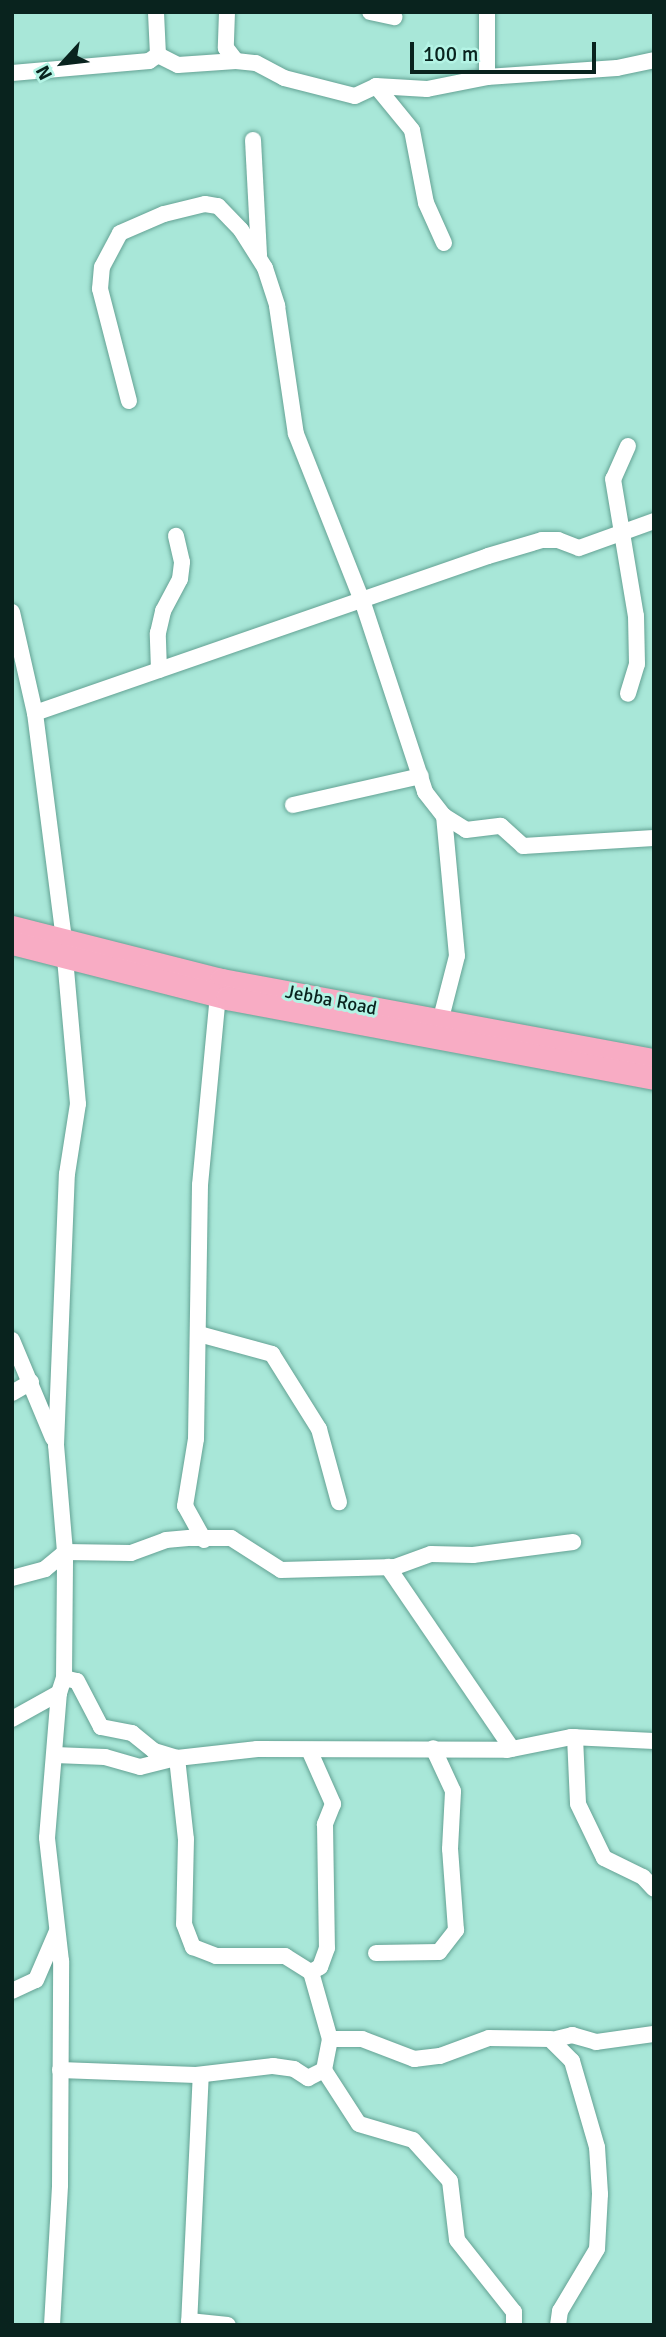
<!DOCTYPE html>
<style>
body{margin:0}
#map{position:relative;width:666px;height:2337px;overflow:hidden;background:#a8e7d8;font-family:Signika,sans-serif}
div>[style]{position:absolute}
.roads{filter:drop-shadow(0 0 2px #64a294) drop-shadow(0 0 2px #64a294)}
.minor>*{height:16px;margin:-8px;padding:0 8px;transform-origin:8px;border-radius:8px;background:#fff}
.highway>*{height:23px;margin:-11.5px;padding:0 11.5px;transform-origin:11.5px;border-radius:11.5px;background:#f8acc4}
span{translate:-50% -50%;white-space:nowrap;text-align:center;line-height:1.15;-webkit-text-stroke:6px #b4f4e5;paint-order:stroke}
.street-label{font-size:19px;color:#09231e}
.frame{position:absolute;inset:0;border:14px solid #09231e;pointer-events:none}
.north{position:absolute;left:28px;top:28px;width:70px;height:70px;-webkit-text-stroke:5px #b4f4e5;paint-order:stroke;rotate:243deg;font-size:19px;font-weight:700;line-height:28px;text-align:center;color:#09231e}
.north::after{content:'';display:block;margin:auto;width:24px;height:32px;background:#09231e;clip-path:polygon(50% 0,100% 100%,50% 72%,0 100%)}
.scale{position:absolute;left:410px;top:42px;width:186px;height:32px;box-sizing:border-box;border:4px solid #09231e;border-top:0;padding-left:9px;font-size:21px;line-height:24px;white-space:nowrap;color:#09231e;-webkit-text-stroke:5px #b4f4e5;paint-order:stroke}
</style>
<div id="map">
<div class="roads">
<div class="minor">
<i style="left:227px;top:12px;width:36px;rotate:92deg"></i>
<i style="left:226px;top:48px;width:16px;rotate:52deg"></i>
<i style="left:236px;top:61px;width:20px;rotate:6deg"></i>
<i style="left:256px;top:63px;width:32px;rotate:28deg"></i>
<i style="left:284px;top:78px;width:73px;rotate:14.2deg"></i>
<i style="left:355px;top:96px;width:23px;rotate:-25deg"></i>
<i style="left:370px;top:12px;width:25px;rotate:12deg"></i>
<i style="left:487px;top:12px;width:65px;rotate:90deg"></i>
<i style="left:487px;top:77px;width:130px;rotate:-4deg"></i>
<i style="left:617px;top:68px;width:38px;rotate:-12deg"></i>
<i style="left:158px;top:55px;width:22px;rotate:27deg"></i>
<i style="left:178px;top:65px;width:58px;rotate:-3.9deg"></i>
<i style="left:12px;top:73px;width:138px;rotate:-5deg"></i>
<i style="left:149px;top:61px;width:11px;rotate:-34deg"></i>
<i style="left:158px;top:55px;width:43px;rotate:-92.7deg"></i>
<i style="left:253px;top:140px;width:116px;rotate:87deg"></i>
<i style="left:444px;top:243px;width:44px;rotate:-114.2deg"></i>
<i style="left:426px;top:203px;width:74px;rotate:-100.9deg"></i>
<i style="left:412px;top:130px;width:57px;rotate:-129.3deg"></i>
<i style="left:376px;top:86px;width:51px;rotate:3.4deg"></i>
<i style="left:427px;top:89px;width:61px;rotate:-11.3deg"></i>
<i style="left:129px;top:401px;width:116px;rotate:-104.5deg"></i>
<i style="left:100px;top:289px;width:22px;rotate:-85deg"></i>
<i style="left:102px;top:267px;width:38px;rotate:-62deg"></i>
<i style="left:120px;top:233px;width:48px;rotate:-23.4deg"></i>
<i style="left:164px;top:214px;width:42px;rotate:-13.7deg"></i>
<i style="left:205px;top:204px;width:13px;rotate:9deg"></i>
<i style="left:218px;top:206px;width:33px;rotate:46deg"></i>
<i style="left:241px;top:230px;width:45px;rotate:57.7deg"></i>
<i style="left:265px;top:268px;width:40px;rotate:72deg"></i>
<i style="left:277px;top:306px;width:129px;rotate:81.6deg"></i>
<i style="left:296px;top:434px;width:182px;rotate:68.4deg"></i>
<i style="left:363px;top:603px;width:199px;rotate:71.8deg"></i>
<i style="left:425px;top:792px;width:31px;rotate:52deg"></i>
<i style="left:444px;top:816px;width:26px;rotate:32deg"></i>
<i style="left:466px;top:830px;width:35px;rotate:-7deg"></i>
<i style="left:501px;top:826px;width:30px;rotate:42deg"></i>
<i style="left:523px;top:846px;width:131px;rotate:-3.5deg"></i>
<i style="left:628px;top:446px;width:36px;rotate:114deg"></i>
<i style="left:613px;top:479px;width:139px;rotate:80.5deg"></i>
<i style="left:636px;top:616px;width:48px;rotate:88.8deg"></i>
<i style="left:637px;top:664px;width:31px;rotate:107deg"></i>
<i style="left:12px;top:612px;width:104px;rotate:77.2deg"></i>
<i style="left:35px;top:713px;width:229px;rotate:82.7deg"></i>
<i style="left:159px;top:670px;width:37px;rotate:-92deg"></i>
<i style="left:158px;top:633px;width:23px;rotate:-77deg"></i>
<i style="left:163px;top:611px;width:36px;rotate:-62deg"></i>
<i style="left:180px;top:579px;width:17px;rotate:-83deg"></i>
<i style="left:182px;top:562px;width:27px;rotate:-103deg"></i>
<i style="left:35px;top:713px;width:479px;rotate:-19.1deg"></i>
<i style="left:488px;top:556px;width:56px;rotate:-16.5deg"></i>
<i style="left:542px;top:540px;width:16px"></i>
<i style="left:558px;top:540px;width:22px;rotate:21deg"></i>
<i style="left:579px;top:548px;width:80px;rotate:-19.8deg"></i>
<i style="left:293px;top:805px;width:131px;rotate:-12.8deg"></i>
<i style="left:440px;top:1022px;width:68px;rotate:-75.6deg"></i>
<i style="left:457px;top:956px;width:141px;rotate:-95.3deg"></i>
<i style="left:199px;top:1334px;width:76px;rotate:15.3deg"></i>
<i style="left:272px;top:1354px;width:89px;rotate:57.9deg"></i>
<i style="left:319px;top:1429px;width:76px;rotate:74.7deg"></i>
<i style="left:12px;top:1340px;width:106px;rotate:67.3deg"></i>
<i style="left:12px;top:1393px;width:22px;rotate:-30deg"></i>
<i style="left:204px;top:1540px;width:39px;rotate:-119deg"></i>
<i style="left:185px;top:1506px;width:68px;rotate:-80.7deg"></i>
<i style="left:196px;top:1439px;width:254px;rotate:-89.1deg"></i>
<i style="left:200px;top:1185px;width:191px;rotate:-84.6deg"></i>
<i style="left:388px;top:1567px;width:220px;rotate:55.7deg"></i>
<i style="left:12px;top:1578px;width:34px;rotate:-15deg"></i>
<i style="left:45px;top:1569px;width:26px;rotate:-40deg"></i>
<i style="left:65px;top:1552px;width:66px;rotate:0.9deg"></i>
<i style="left:131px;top:1553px;width:37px;rotate:-20deg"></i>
<i style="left:166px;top:1540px;width:25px;rotate:-5deg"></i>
<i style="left:191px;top:1538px;width:40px"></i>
<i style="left:231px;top:1538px;width:59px;rotate:32.6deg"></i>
<i style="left:281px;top:1570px;width:114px;rotate:-1.5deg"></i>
<i style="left:395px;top:1567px;width:38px;rotate:-20deg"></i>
<i style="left:431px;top:1554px;width:42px;rotate:1.4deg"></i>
<i style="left:473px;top:1555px;width:101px;rotate:-7.4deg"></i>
<i style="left:64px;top:1678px;width:13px;rotate:13deg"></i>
<i style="left:77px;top:1681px;width:52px;rotate:62.4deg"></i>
<i style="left:101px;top:1727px;width:32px;rotate:11deg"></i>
<i style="left:132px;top:1733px;width:28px;rotate:39deg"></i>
<i style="left:154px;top:1751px;width:24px;rotate:17deg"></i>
<i style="left:177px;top:1758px;width:81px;rotate:83.7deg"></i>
<i style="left:186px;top:1839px;width:85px;rotate:91.3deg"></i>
<i style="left:184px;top:1924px;width:25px;rotate:69deg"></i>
<i style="left:193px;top:1947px;width:25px;rotate:21deg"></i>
<i style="left:216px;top:1956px;width:69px"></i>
<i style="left:285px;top:1956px;width:31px;rotate:32deg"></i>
<i style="left:311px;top:1972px;width:70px;rotate:74.2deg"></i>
<i style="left:330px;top:2039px;width:32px;rotate:101deg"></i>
<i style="left:324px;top:2070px;width:64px;rotate:57.1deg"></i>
<i style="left:359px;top:2124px;width:56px;rotate:16.5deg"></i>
<i style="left:413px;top:2140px;width:55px;rotate:47.9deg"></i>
<i style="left:450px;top:2181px;width:59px;rotate:83.2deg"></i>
<i style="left:457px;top:2240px;width:92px;rotate:51.6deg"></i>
<i style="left:514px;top:2312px;width:13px;rotate:90deg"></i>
<i style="left:12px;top:1719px;width:54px;rotate:-29deg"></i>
<i style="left:575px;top:1737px;width:67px;rotate:87.4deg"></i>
<i style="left:578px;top:1804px;width:60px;rotate:64.3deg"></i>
<i style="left:604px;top:1858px;width:43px;rotate:26deg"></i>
<i style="left:643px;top:1877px;width:16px;rotate:47deg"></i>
<i style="left:310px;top:1752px;width:57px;rotate:66.1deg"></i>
<i style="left:333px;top:1804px;width:22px;rotate:112deg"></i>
<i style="left:325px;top:1824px;width:124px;rotate:89.1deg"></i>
<i style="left:327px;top:1948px;width:20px;rotate:110deg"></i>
<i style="left:320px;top:1967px;width:10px;rotate:151deg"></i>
<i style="left:55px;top:1755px;width:50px;rotate:2.3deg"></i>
<i style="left:105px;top:1757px;width:36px;rotate:16deg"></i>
<i style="left:140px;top:1767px;width:38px;rotate:-14deg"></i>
<i style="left:177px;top:1758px;width:81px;rotate:-6.4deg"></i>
<i style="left:257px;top:1749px;width:250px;rotate:0.2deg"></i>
<i style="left:507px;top:1750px;width:65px;rotate:-11.5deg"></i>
<i style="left:571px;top:1737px;width:83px;rotate:2.8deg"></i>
<i style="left:376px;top:1953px;width:63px;rotate:-0.9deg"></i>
<i style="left:439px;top:1952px;width:28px;rotate:-52deg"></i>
<i style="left:456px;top:1930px;width:81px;rotate:-94.2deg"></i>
<i style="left:450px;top:1849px;width:58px;rotate:-87deg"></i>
<i style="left:453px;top:1791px;width:47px;rotate:-114.9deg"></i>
<i style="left:12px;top:1991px;width:26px;rotate:-25deg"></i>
<i style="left:36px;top:1980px;width:53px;rotate:-66.8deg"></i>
<i style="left:330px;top:2039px;width:32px"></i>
<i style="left:362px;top:2039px;width:56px;rotate:21deg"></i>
<i style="left:414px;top:2059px;width:26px;rotate:-7deg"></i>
<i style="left:440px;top:2056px;width:52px;rotate:-20.2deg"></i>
<i style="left:489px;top:2038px;width:61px;rotate:0.9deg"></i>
<i style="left:550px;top:2039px;width:31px;rotate:45deg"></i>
<i style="left:572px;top:2061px;width:90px;rotate:73.8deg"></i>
<i style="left:597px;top:2147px;width:47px;rotate:86.3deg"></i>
<i style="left:600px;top:2194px;width:55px;rotate:93.1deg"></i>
<i style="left:597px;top:2249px;width:72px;rotate:120.8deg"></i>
<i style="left:560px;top:2311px;width:14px;rotate:98deg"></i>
<i style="left:552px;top:2040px;width:21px;rotate:-14deg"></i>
<i style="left:572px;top:2035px;width:25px;rotate:16deg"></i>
<i style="left:596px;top:2042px;width:59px;rotate:-7.9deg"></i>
<i style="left:60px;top:2070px;width:136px;rotate:2.1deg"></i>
<i style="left:196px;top:2075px;width:78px;rotate:-6.7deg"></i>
<i style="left:273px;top:2066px;width:21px;rotate:8deg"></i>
<i style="left:294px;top:2069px;width:17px;rotate:33deg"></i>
<i style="left:308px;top:2078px;width:18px;rotate:-27deg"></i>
<i style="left:189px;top:2321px;width:39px;rotate:6deg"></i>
<i style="left:52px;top:2325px;width:140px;rotate:-86.7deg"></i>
<i style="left:60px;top:2185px;width:224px;rotate:-89.7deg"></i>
<i style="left:61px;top:1961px;width:124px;rotate:-96.5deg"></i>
<i style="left:47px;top:1838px;width:145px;rotate:-85.3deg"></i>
<i style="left:59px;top:1693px;width:16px;rotate:-72deg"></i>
<i style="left:64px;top:1678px;width:126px;rotate:-89.5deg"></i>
<i style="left:65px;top:1552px;width:107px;rotate:-94.8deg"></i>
<i style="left:56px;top:1445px;width:271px;rotate:-87.7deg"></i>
<i style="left:67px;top:1174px;width:71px;rotate:-81.1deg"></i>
<i style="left:78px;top:1104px;width:148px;rotate:-95.1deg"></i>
<i style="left:189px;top:2325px;width:250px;rotate:-87.3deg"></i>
</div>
<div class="highway">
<i style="left:12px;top:927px;width:216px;rotate:14.2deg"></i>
<i style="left:221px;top:980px;width:440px;rotate:10.5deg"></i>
<i style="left:12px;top:943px;width:222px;rotate:14.3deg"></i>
<i style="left:227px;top:998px;width:434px;rotate:10.6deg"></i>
</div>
</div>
<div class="street-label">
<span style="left:331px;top:1001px;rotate:11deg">Jebba Road</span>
</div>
<div class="frame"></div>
<div class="north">N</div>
<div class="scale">100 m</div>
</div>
